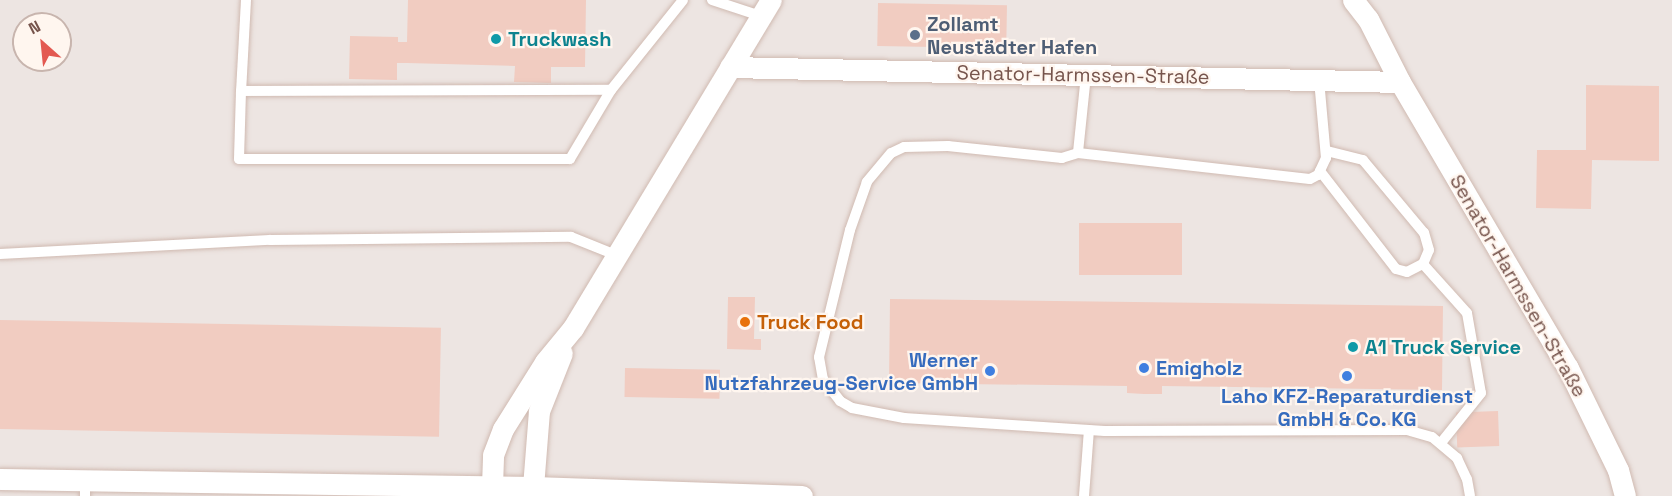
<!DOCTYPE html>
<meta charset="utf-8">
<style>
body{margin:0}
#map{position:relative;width:1672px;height:496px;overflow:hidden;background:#fcf1e9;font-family:"Space Grotesk",sans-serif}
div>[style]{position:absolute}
.industrial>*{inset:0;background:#ede5e2}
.building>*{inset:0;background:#f1ccc1;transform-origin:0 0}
.roads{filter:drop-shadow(0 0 2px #d0bab1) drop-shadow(0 0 2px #d0bab1)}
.service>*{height:10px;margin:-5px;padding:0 5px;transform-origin:5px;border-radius:5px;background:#fff}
.minor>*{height:21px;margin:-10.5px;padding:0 10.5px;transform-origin:10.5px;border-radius:10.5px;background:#fff}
.dots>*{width:16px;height:16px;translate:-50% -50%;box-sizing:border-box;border:3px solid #fff6ef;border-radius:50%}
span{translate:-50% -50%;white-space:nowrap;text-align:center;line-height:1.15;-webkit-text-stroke:4.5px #fff6ef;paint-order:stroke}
.service-label{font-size:20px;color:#4e5e75;font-weight:700}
.left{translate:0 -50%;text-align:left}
.culture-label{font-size:20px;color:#0d838f;font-weight:700}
.street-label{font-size:20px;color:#76544c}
.food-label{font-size:20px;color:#c56008;font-weight:700}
.shop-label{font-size:20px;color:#366cbe;font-weight:700}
.right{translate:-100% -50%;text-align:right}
.north{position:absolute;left:12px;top:12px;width:60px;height:60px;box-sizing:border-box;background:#fff6ef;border:2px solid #c8b5ae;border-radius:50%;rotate:333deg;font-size:16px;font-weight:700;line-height:24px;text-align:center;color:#76544c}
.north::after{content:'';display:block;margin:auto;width:21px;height:27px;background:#e35951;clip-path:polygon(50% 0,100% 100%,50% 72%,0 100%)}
</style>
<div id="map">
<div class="industrial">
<i style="clip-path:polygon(evenodd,0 0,1672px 0,1672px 496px,0 496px,0 0,24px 24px,60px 24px,60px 60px,24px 60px,24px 24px)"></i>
</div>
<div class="building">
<i style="clip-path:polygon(408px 0,586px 0,585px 67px,551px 67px,551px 83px,514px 82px,515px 66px,407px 63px,397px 63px,397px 80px,349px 79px,350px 36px,398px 37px,398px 42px,407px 42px)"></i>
<i style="left:878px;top:3px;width:129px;height:43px;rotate:1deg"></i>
<i style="clip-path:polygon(1586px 85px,1659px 86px,1659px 161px,1592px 160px,1591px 209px,1536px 208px,1537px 150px,1586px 150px)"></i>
<i style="left:1079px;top:223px;width:103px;height:52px"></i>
<i style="clip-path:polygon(728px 297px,755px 297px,754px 339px,761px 339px,761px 350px,727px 349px)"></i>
<i style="clip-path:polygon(890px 299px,1443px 306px,1442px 390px,1162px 386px,1162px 394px,1144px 394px,1127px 393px,1127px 386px,889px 383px)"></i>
<i style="left:0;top:320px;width:441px;height:109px;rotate:1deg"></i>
<i style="left:625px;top:368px;width:95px;height:29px;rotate:1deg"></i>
<i style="left:1498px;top:411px;width:35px;height:42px;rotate:88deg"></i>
</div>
<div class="roads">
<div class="service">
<i style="left:246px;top:0;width:91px;rotate:93.1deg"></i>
<i style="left:241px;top:91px;width:370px;rotate:-0.2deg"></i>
<i style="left:611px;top:90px;width:115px;rotate:-51.3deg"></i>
<i style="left:712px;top:0;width:52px;rotate:18.1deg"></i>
<i style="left:1086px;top:75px;width:78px;rotate:95.9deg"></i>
<i style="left:1078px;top:153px;width:17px;rotate:163deg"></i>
<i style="left:1062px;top:158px;width:115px;rotate:-174deg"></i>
<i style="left:948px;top:146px;width:44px;rotate:178.7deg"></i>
<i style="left:904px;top:147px;width:14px;rotate:155deg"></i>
<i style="left:891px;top:153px;width:38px;rotate:130deg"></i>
<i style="left:867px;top:182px;width:51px;rotate:109.5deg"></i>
<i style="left:850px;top:230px;width:131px;rotate:103.7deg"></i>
<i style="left:819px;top:357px;width:22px;rotate:80deg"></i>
<i style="left:823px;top:379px;width:28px;rotate:52deg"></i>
<i style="left:840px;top:401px;width:14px;rotate:30deg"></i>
<i style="left:852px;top:408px;width:53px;rotate:10.9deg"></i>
<i style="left:904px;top:418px;width:201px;rotate:3.7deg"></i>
<i style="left:1105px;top:431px;width:302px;rotate:-0.2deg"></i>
<i style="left:1407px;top:430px;width:26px;rotate:16deg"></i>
<i style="left:1432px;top:437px;width:33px;rotate:40deg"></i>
<i style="left:1457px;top:458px;width:23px;rotate:65deg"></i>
<i style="left:1467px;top:479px;width:17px;rotate:80deg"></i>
<i style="left:241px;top:91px;width:68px;rotate:91.7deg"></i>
<i style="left:239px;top:159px;width:331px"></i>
<i style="left:570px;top:159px;width:80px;rotate:-59.3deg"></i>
<i style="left:1078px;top:153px;width:233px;rotate:6.4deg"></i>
<i style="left:1310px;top:179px;width:9px;rotate:-27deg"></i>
<i style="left:1318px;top:175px;width:19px;rotate:-65deg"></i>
<i style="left:1326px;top:158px;width:78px;rotate:-95.1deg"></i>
<i style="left:1320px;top:171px;width:124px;rotate:52.2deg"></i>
<i style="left:1396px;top:269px;width:11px;rotate:15deg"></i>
<i style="left:1407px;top:272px;width:18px;rotate:-27deg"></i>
<i style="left:1423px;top:264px;width:15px;rotate:-67deg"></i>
<i style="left:1429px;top:250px;width:18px;rotate:-106deg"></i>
<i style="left:1424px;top:233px;width:95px;rotate:-129.9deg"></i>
<i style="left:1363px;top:160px;width:38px;rotate:-166deg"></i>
<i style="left:0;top:254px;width:270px;rotate:-3deg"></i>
<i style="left:270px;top:240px;width:301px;rotate:-0.6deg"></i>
<i style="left:571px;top:237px;width:48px;rotate:21.8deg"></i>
<i style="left:1423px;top:264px;width:66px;rotate:48.1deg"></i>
<i style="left:1467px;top:313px;width:81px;rotate:80.1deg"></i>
<i style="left:1481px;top:393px;width:64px;rotate:128.7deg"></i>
<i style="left:85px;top:496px;width:17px;rotate:-90deg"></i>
<i style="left:1084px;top:496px;width:66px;rotate:-85.7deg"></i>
</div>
<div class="minor">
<i style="left:1353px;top:0;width:24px;rotate:52deg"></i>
<i style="left:1368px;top:19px;width:71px;rotate:63.1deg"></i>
<i style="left:1400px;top:82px;width:332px;rotate:59.6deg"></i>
<i style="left:1568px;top:368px;width:114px;rotate:63.9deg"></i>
<i style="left:1618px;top:470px;width:27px;rotate:75deg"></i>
<i style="left:730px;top:67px;width:670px;rotate:1.28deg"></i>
<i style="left:0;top:479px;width:533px;rotate:0.86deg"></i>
<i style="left:533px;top:487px;width:269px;rotate:1.9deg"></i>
<i style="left:492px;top:486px;width:31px;rotate:-88deg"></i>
<i style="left:493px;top:455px;width:28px;rotate:-69deg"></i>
<i style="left:503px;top:429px;width:79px;rotate:-57.9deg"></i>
<i style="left:545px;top:362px;width:44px;rotate:-50.5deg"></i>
<i style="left:573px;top:328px;width:383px;rotate:-58.9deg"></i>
<i style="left:533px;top:487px;width:76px;rotate:-85.5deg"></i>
<i style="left:539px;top:411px;width:62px;rotate:-68.4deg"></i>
</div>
</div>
<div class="dots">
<i style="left:915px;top:35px;background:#5c6f8a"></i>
<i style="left:496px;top:39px;background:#0f9aa8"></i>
<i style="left:745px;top:322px;background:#e8710a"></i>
<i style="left:1353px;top:347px;background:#0f9aa8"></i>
<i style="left:1144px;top:368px;background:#3f7fe0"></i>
<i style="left:990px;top:371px;background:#3f7fe0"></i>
<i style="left:1347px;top:376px;background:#3f7fe0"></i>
</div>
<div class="service-label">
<span class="left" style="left:927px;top:36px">Zollamt<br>Neustädter Hafen</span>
</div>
<div class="culture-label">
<span class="left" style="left:508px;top:39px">Truckwash</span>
<span class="left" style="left:1365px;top:347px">A1 Truck Service</span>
</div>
<div class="street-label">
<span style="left:1083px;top:75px;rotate:1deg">Senator-Harmssen-Straße</span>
<span style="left:1518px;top:286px;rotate:60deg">Senator-Harmssen-Straße</span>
</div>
<div class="food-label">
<span class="left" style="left:757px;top:322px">Truck Food</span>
</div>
<div class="shop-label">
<span class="right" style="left:978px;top:372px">Werner<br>Nutzfahrzeug-Service GmbH</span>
<span class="left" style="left:1156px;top:368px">Emigholz</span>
<span style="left:1347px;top:408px">Laho KFZ-Reparaturdienst<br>GmbH &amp; Co. KG</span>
</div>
<div class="north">N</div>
</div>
